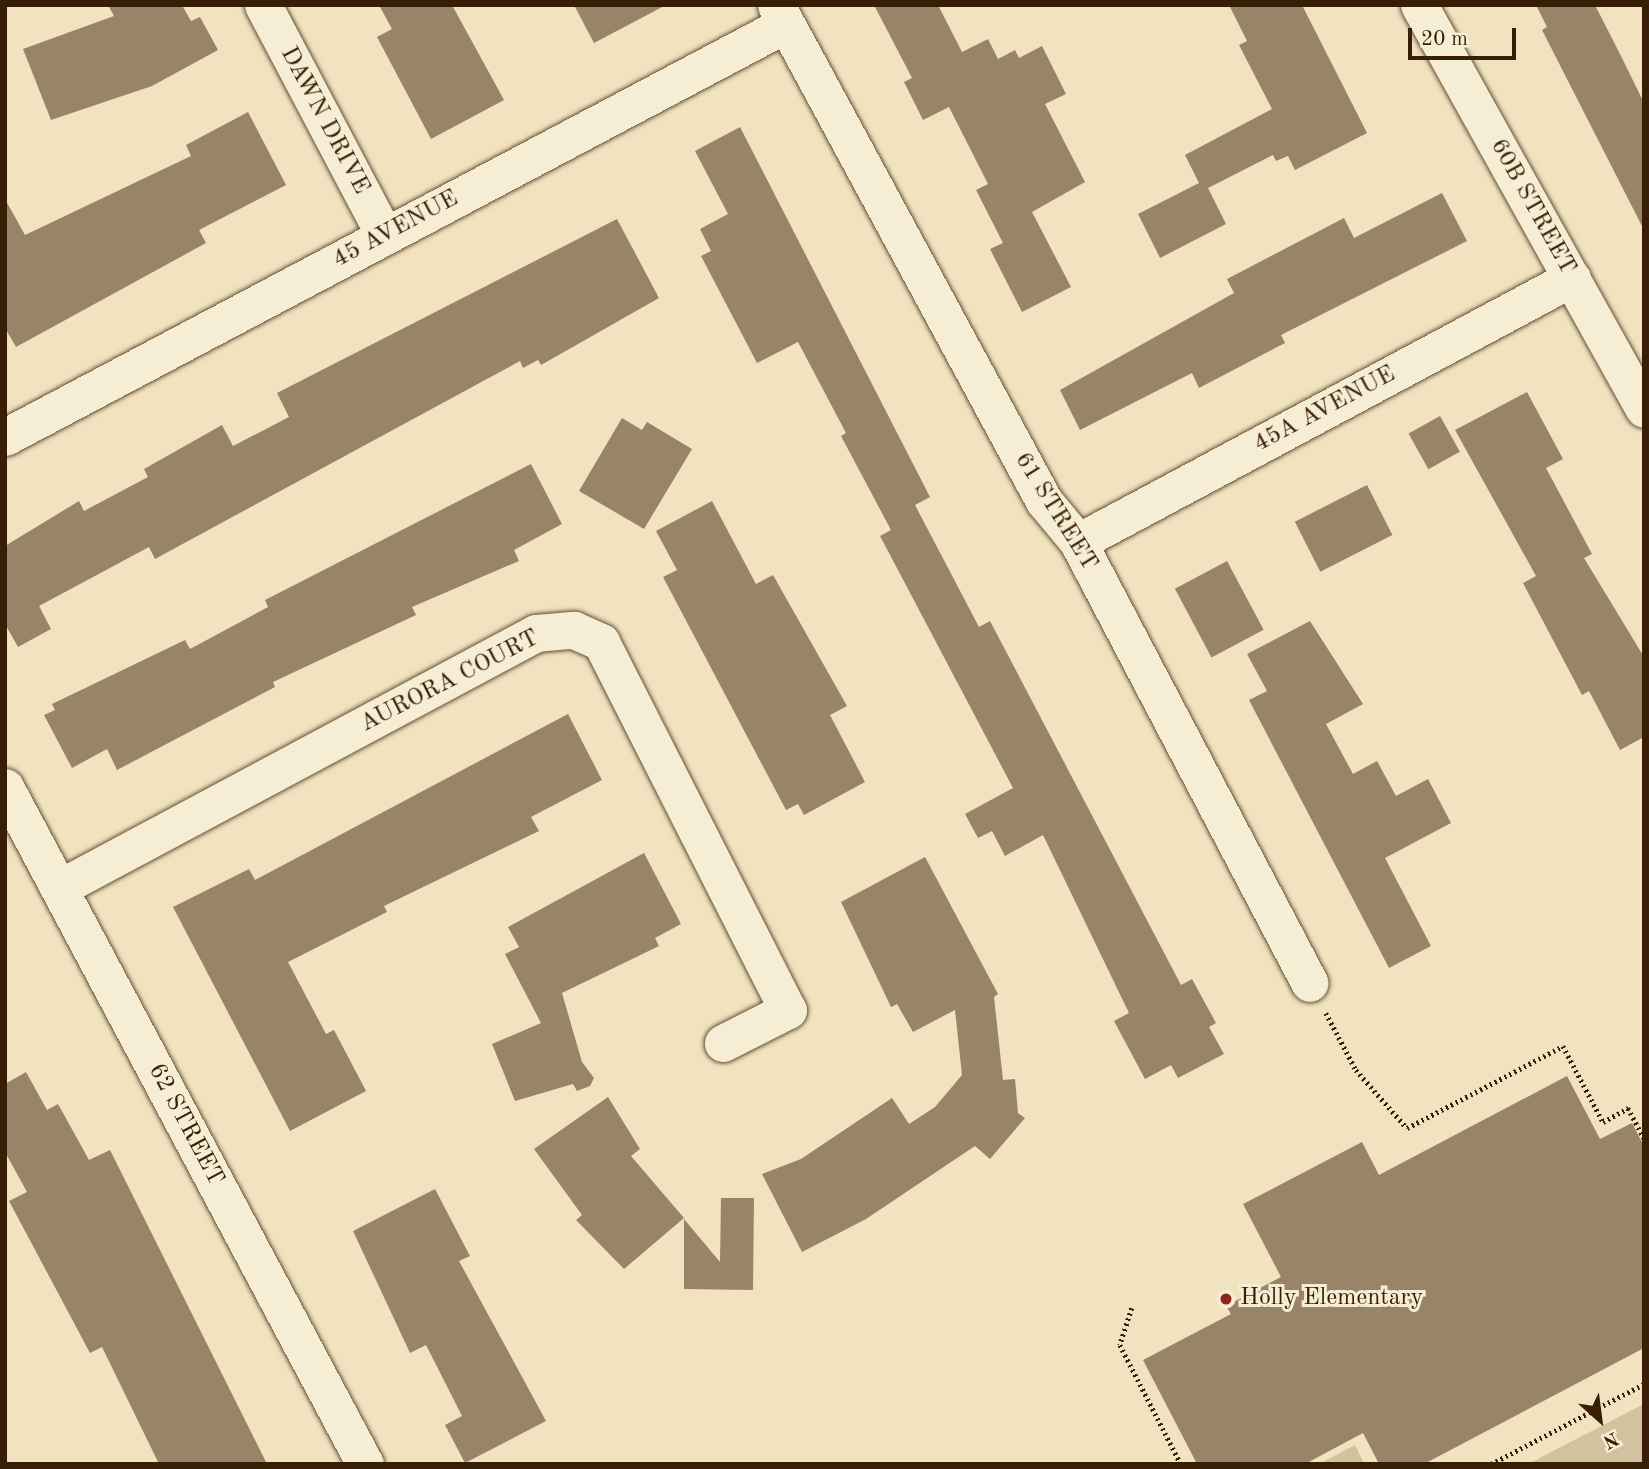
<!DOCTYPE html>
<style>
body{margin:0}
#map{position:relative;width:1649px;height:1469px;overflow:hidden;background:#f1e3bf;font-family:"Old Standard TT",serif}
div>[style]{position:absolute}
.green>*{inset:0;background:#d2c2a0}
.building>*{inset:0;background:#998467;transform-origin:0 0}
.path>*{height:4.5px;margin-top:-2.25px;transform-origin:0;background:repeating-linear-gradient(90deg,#391e07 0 2px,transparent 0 5.5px)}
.roads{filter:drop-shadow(0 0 2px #674f35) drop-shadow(0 0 2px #674f35)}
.minor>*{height:37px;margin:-18.5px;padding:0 18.5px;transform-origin:18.5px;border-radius:18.5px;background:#f6edd5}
.dots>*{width:19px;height:19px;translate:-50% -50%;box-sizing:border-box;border:4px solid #f6edd5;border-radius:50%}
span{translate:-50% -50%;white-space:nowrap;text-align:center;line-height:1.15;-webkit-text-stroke:6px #f6edd5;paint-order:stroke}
.street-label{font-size:24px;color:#391e07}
.poi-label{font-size:24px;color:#391e07}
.left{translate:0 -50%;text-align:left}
.frame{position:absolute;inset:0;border:7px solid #391e07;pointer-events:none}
.north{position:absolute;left:1565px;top:1385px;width:70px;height:70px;-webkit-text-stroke:5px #f6edd5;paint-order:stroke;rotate:152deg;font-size:19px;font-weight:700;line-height:28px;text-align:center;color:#391e07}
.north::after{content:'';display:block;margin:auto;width:24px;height:32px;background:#391e07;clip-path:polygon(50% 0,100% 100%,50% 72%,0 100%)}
.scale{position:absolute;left:1408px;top:28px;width:108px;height:32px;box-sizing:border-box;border:4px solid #391e07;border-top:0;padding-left:9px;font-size:21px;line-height:24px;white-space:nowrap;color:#391e07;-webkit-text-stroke:5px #f6edd5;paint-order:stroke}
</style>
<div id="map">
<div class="green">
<i style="clip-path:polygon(1644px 1404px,1644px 1464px,1528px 1464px)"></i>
<i style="clip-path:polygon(1355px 1445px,1364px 1464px,1319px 1464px)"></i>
</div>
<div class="building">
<i style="clip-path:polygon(108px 5px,182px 5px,191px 21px,200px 17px,218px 50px,152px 86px,51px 120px,23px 49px,114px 16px)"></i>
<i style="clip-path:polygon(379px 5px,452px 5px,504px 100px,431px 139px,377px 37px,392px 29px)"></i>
<i style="clip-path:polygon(574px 5px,666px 5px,594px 43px)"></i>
<i style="clip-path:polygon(874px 5px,938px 5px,962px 52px,988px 39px,998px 59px,1015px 50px,1019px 58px,1042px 46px,1066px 94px,1045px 104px,1085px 182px,1032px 212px,1071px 287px,1022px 312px,990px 249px,1003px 243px,976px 190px,988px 184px,949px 107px,923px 120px,904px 82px,912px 78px)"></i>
<i style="clip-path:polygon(1229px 5px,1302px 5px,1367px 133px,1295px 170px,1288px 156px,1276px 161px,1273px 155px,1208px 188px,1226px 224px,1160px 258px,1138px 214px,1199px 183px,1185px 155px,1272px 109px,1239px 45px,1247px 41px)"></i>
<i style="clip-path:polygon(1536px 5px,1595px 5px,1622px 58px,1644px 103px,1644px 230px,1542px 30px,1547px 27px)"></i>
<i style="clip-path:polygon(248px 112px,286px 185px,199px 230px,206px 243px,16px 347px,5px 328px,5px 199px,25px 235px,191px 156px,186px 145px)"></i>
<i style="clip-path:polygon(740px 127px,930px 497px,915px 505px,979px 627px,990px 621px,1181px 985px,1192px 979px,1216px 1023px,1209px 1027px,1224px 1054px,1178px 1078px,1171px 1065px,1145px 1079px,1114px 1021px,1129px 1013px,1043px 835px,1005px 856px,992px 831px,978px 838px,965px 814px,1013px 788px,880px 536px,891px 530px,841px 436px,846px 433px,798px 342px,757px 363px,701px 256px,711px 251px,700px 229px,728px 214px,695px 151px)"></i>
<i style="clip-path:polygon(1442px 193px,1467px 241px,1281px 335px,1285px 343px,1199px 388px,1192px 373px,1080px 430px,1060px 390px,1234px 293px,1227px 279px,1344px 218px,1354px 238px)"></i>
<i style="clip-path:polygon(617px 219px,659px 298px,541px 365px,538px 360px,523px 368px,520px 361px,155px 559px,149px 547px,39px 606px,51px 629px,18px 647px,5px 624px,5px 546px,79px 501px,84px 511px,148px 477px,144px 469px,222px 425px,233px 446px,289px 417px,277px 393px)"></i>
<i style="clip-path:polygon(1527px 392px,1563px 459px,1546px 468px,1592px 554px,1584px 558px,1644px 657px,1644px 737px,1620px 750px,1589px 691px,1582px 695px,1523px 583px,1536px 576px,1455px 430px)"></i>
<i style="left:1440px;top:416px;width:41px;height:36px;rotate:61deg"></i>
<i style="clip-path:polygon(622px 418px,642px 430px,647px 422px,692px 449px,644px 529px,579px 491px)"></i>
<i style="clip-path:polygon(531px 464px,562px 524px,514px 550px,519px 561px,412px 607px,416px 615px,273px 682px,275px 687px,117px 770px,107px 749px,72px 768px,44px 715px,55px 710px,52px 704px,185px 640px,190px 649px,268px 607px,265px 600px)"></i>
<i style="left:1367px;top:485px;width:56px;height:81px;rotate:63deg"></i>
<i style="clip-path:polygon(712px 501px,756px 584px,773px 575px,847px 706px,830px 715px,865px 782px,804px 815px,798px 804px,786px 810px,663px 577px,677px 570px,656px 531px)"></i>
<i style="left:1227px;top:561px;width:78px;height:59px;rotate:62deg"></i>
<i style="clip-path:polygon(1310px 621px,1363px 704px,1326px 724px,1353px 774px,1377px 761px,1396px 796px,1428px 779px,1451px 823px,1385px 858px,1431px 946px,1389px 968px,1249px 700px,1267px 691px,1247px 654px)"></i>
<i style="clip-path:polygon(568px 714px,602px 780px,531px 817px,539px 831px,384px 906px,387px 912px,288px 962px,326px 1034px,334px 1030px,366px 1091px,290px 1131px,173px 907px,249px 869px,255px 880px)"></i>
<i style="clip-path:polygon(644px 853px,681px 924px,655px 938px,659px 946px,562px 993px,582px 1062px,594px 1078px,590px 1086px,577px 1091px,573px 1084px,515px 1101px,492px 1044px,541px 1023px,505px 954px,519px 947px,508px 927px)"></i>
<i style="clip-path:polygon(925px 857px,998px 994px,994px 997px,1003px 1080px,1015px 1079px,1018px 1113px,1025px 1118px,990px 1159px,975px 1146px,866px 1219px,802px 1252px,762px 1174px,801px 1159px,892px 1098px,909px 1124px,935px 1107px,962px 1075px,955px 1010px,913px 1032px,897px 1004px,891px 1007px,841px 902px)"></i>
<i style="clip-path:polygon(26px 1072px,47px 1110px,58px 1104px,89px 1160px,110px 1150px,267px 1464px,159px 1464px,102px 1347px,90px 1353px,9px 1201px,27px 1192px,5px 1152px,5px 1084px)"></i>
<i style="clip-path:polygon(1567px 1076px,1600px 1139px,1632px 1123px,1644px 1146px,1644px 1348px,1424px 1464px,1379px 1464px,1363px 1433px,1305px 1464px,1197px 1464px,1143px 1360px,1231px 1314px,1226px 1306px,1281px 1277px,1243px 1204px,1362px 1142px,1379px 1175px)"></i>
<i style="clip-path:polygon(608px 1097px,640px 1149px,631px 1156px,684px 1218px,624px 1269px,576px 1220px,582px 1215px,534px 1149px)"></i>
<i style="clip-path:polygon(435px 1189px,470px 1256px,459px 1261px,546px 1421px,465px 1463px,445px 1425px,462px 1416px,426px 1345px,410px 1353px,353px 1231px)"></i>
<i style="clip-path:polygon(721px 1198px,754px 1198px,753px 1290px,684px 1289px,684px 1219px,720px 1262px)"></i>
</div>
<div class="path">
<i style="left:1326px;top:1013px;width:64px;rotate:62.2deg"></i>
<i style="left:1356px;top:1070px;width:77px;rotate:48.7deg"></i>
<i style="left:1407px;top:1128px;width:176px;rotate:-27.7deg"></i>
<i style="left:1563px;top:1046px;width:86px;rotate:62.2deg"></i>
<i style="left:1603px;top:1122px;width:29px;rotate:-29deg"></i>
<i style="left:1628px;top:1108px;width:34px;rotate:62deg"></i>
<i style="left:1132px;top:1308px;width:39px;rotate:108deg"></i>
<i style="left:1120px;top:1345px;width:134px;rotate:62.9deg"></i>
<i style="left:1491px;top:1464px;width:173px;rotate:-27.6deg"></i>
</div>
<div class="roads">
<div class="minor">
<i style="left:263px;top:5px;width:261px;rotate:62.2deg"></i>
<i style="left:776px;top:5px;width:564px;rotate:61.62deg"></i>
<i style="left:1044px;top:501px;width:53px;rotate:50.3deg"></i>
<i style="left:1078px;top:542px;width:498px;rotate:62.3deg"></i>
<i style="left:1419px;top:5px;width:462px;rotate:60.9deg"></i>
<i style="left:5px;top:437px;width:883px;rotate:-27.87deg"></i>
<i style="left:1078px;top:542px;width:560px;rotate:-28.12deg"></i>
<i style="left:5px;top:787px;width:767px;rotate:62deg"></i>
<i style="left:59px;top:888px;width:541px;rotate:-28.13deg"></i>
<i style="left:536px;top:633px;width:38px;rotate:-5deg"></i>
<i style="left:574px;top:630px;width:30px;rotate:24deg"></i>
<i style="left:601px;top:642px;width:413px;rotate:63.1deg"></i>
<i style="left:788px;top:1010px;width:73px;rotate:153.1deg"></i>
</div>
</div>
<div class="dots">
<i style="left:1226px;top:1299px;background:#8f2418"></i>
</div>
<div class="street-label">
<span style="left:324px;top:121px;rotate:62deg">DAWN DRIVE</span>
<span style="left:1532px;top:207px;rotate:61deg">60B STREET</span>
<span style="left:396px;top:230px;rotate:-28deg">45 AVENUE</span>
<span style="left:1325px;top:410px;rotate:-28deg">45A AVENUE</span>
<span style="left:1055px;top:512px;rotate:58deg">61 STREET</span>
<span style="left:450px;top:682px;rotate:-27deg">AURORA COURT</span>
<span style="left:185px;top:1125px;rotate:62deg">62 STREET</span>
</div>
<div class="poi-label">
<span class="left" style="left:1240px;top:1299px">Holly Elementary</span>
</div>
<div class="frame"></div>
<div class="north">N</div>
<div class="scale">20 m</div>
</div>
